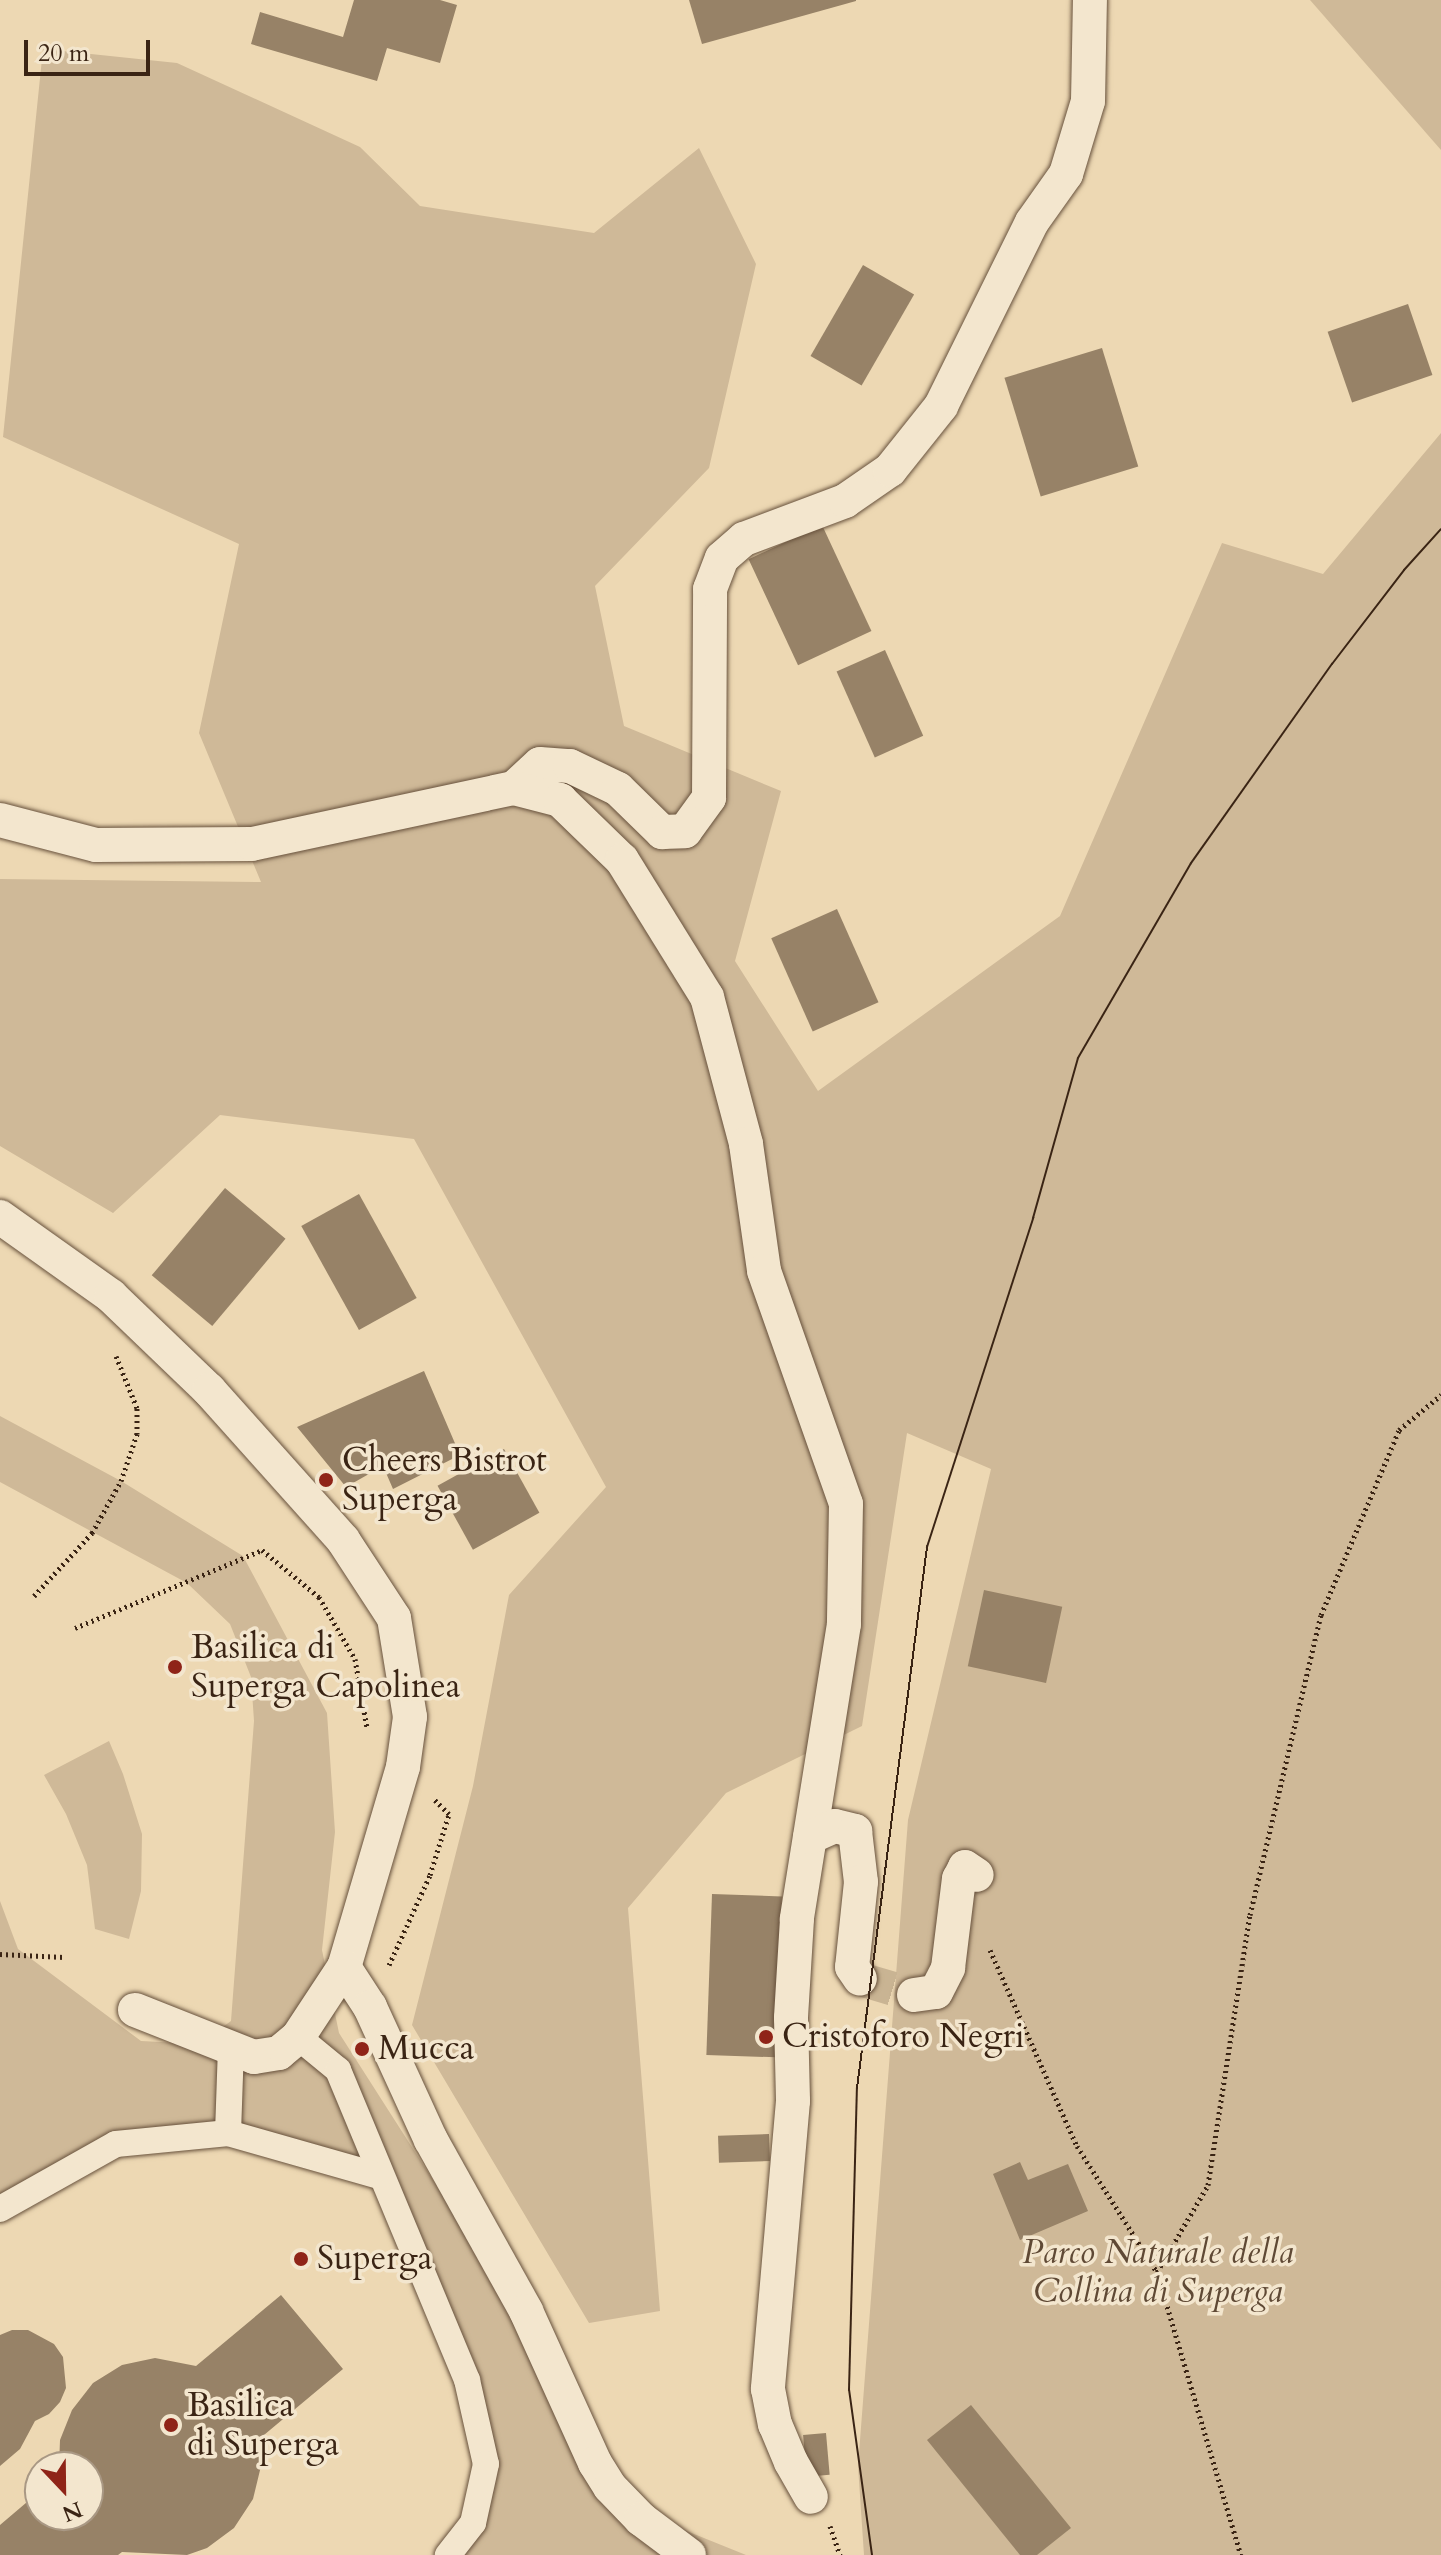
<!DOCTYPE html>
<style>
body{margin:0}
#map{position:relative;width:1441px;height:2555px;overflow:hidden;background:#edd8b3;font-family:Cardo,serif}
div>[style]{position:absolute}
.green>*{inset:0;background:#cfb998}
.building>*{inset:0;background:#978267;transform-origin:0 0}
.minor-tunnel>*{height:34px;margin-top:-17px;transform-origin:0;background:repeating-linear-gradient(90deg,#c9b493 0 34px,transparent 0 51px)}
.path>*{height:5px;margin-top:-2.5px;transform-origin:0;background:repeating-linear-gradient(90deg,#3a2414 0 2px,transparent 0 6px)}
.roads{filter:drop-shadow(0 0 2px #67513c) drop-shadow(0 0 2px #67513c)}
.pedestrian>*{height:26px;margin:-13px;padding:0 13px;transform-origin:13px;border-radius:13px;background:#f3e6ce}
.minor>*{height:34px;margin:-17px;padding:0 17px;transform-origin:17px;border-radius:17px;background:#f3e6ce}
.tram>*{height:2px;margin:-1px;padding:0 1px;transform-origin:1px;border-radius:1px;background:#3a2414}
.dots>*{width:22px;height:22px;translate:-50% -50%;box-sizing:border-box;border:4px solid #f3e6ce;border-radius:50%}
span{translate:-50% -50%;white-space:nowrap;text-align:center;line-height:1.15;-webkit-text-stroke:7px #f3e6ce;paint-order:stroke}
.poi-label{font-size:34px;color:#3a2414}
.left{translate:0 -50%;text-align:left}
.park-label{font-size:34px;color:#5f4935;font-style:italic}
.north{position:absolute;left:24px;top:2451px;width:80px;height:80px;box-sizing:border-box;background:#f3e6ce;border:2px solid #a99884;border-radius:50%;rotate:158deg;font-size:22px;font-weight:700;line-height:32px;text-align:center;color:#3a2414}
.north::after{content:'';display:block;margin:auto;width:28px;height:36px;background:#8f2418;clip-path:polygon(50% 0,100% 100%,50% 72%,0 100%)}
.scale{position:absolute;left:24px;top:40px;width:126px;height:36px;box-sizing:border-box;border:4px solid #3a2414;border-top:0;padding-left:10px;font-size:24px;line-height:28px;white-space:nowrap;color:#3a2414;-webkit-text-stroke:6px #f3e6ce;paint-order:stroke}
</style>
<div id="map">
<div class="green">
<i style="clip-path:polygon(1310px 0,1441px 0,1441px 150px)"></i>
<i style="clip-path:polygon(43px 49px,177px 63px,360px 147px,420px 206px,594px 233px,699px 148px,756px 264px,709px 468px,595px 586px,624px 726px,781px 791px,735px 961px,818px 1091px,1060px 916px,1222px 543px,1323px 574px,1441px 433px,1441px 2555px,864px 2555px,858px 2466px,908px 1820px,991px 1469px,907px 1433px,862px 1726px,726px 1793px,628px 1908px,660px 2311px,589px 2323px,412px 2025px,473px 1786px,509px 1595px,606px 1487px,414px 1139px,220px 1115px,113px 1213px,0 1146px,0 879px,261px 882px,199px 733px,239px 544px,3px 437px)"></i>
<i style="clip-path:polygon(0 1416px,121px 1481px,243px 1556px,327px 1713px,335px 1832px,322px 1950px,339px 2033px,647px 2515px,746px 2555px,448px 2555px,486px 2464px,379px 2176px,228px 2133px,116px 2144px,0 2209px,0 1901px,18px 1949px,141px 2041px,199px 2044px,231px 2021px,254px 1721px,251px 1677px,230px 1624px,187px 1583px,0 1482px)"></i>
<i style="clip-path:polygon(109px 1741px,123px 1774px,142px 1834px,141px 1891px,129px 1939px,95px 1929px,87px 1865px,66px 1814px,44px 1775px)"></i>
</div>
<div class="building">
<i style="clip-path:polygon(354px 0,440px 0,457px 5px,440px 63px,387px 48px,377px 81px,251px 44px,260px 12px,343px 37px)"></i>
<i style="clip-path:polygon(689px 0,856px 0,856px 1px,702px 44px)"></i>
<i style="left:863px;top:265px;width:59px;height:105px;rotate:30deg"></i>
<i style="left:1408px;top:304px;width:75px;height:85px;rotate:71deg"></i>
<i style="left:1102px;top:348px;width:124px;height:102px;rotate:73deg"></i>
<i style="left:822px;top:525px;width:117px;height:81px;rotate:65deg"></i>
<i style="left:885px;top:650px;width:94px;height:53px;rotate:66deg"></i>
<i style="left:837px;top:909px;width:102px;height:72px;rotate:66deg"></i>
<i style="left:225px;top:1188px;width:79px;height:114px;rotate:40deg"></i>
<i style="left:359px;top:1194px;width:119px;height:66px;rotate:61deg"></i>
<i style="clip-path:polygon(424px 1371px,460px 1455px,393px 1489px,383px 1466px,346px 1487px,297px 1427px)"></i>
<i style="left:504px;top:1449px;width:73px;height:76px;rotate:61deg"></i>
<i style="left:984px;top:1590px;width:80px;height:78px;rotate:12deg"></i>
<i style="left:712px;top:1894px;width:70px;height:161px;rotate:2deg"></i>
<i style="left:769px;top:2134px;width:27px;height:51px;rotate:88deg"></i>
<i style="clip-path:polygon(1020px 2162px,1028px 2180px,1068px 2164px,1088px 2211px,1020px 2240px,993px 2174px)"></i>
<i style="clip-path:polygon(281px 2295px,343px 2369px,258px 2440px,261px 2466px,253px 2499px,234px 2528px,207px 2548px,187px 2555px,122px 2552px,118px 2555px,0 2555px,0 2525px,40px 2491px,40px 2515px,88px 2515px,88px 2467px,59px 2467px,60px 2440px,72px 2410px,93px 2383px,122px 2365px,155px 2358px,196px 2366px)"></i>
<i style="clip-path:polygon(12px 2330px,28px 2330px,54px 2344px,63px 2357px,66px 2388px,60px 2402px,49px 2414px,35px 2421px,20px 2449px,0 2466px,0 2335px)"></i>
<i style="clip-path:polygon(971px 2405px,1071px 2528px,1037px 2555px,1020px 2555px,927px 2440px)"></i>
<i style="left:826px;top:2433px;width:42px;height:23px;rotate:85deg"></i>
</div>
<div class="minor-tunnel">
<i style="left:860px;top:1979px;width:56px;rotate:16.5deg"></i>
</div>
<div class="path">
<i style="left:34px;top:1596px;width:86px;rotate:-47.4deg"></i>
<i style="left:92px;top:1533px;width:60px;rotate:-60.9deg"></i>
<i style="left:121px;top:1481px;width:50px;rotate:-71.2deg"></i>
<i style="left:137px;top:1434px;width:26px;rotate:-90deg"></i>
<i style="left:137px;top:1408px;width:56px;rotate:-112deg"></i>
<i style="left:75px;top:1628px;width:203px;rotate:-22.6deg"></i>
<i style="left:262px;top:1550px;width:74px;rotate:39.5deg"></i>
<i style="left:319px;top:1597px;width:72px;rotate:59.9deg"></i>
<i style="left:355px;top:1659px;width:70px;rotate:80.1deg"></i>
<i style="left:990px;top:1950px;width:214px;rotate:66.1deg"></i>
<i style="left:1077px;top:2146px;width:149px;rotate:57.6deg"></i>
<i style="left:1157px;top:2272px;width:295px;rotate:73.5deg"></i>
<i style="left:0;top:1954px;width:64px;rotate:2.7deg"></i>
<i style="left:389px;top:1965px;width:99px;rotate:-65.5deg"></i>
<i style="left:430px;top:1875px;width:64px;rotate:-72.7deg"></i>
<i style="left:449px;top:1814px;width:23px;rotate:-135deg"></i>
<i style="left:1157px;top:2272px;width:101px;rotate:-59.6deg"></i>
<i style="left:1208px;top:2185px;width:273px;rotate:-81.2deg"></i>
<i style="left:1250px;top:1915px;width:308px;rotate:-76.7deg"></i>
<i style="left:1321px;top:1615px;width:201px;rotate:-67.1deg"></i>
<i style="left:1399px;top:1430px;width:55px;rotate:-39.8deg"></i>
<i style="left:830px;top:2526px;width:31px;rotate:71deg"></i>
</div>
<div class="roads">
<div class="pedestrian">
<i style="left:298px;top:2037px;width:52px;rotate:39.5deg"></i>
<i style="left:338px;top:2070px;width:336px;rotate:67.4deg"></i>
<i style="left:467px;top:2380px;width:86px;rotate:77.3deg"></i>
<i style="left:486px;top:2464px;width:60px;rotate:102.4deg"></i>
<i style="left:473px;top:2523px;width:41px;rotate:128deg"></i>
<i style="left:228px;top:2133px;width:84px;rotate:-88deg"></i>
<i style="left:0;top:2209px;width:133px;rotate:-29.3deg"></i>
<i style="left:116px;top:2144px;width:113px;rotate:-5.6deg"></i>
<i style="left:228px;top:2133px;width:157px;rotate:15.9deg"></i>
</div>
<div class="minor">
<i style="left:514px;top:788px;width:35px;rotate:-43deg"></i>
<i style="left:540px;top:764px;width:30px;rotate:4deg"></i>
<i style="left:570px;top:766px;width:53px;rotate:25.6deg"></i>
<i style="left:618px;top:789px;width:62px;rotate:44.3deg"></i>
<i style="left:662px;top:832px;width:23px;rotate:-2deg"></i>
<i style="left:685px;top:831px;width:41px;rotate:-54deg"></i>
<i style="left:709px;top:798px;width:209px;rotate:-89.7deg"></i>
<i style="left:710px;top:589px;width:33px;rotate:-69deg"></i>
<i style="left:722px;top:558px;width:29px;rotate:-41deg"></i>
<i style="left:744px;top:539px;width:108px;rotate:-20.6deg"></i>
<i style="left:845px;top:501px;width:55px;rotate:-34.6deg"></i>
<i style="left:890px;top:470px;width:82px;rotate:-51.4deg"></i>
<i style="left:941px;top:406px;width:205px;rotate:-63.7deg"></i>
<i style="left:1032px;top:222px;width:59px;rotate:-54.7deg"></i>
<i style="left:1066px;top:174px;width:76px;rotate:-73.2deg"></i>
<i style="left:1088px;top:101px;width:101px;rotate:-88.9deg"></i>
<i style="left:0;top:820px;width:99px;rotate:14.6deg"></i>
<i style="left:96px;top:845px;width:156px;rotate:-0.4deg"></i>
<i style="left:252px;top:844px;width:268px;rotate:-12.1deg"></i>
<i style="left:514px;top:788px;width:48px;rotate:14.6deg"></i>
<i style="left:560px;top:800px;width:86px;rotate:44.1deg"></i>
<i style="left:622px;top:860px;width:161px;rotate:58.2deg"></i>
<i style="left:707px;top:997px;width:152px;rotate:75.1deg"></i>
<i style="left:746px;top:1144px;width:128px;rotate:81.9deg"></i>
<i style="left:764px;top:1271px;width:247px;rotate:70.6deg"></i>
<i style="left:846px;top:1504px;width:120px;rotate:91deg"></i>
<i style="left:844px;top:1624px;width:299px;rotate:99.1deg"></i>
<i style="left:797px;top:1919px;width:99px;rotate:93.5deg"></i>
<i style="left:791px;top:2018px;width:83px;rotate:88.6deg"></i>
<i style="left:793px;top:2101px;width:289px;rotate:95deg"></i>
<i style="left:768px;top:2389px;width:36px;rotate:79deg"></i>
<i style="left:775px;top:2424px;width:41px;rotate:67.2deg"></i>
<i style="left:791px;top:2462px;width:40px;rotate:60.3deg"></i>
<i style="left:0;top:1217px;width:136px;rotate:35.4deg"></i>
<i style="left:111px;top:1296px;width:136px;rotate:43.8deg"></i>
<i style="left:209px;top:1390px;width:201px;rotate:48.2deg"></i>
<i style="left:343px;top:1540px;width:93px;rotate:56.8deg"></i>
<i style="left:394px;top:1618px;width:100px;rotate:80.8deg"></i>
<i style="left:410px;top:1717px;width:50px;rotate:98deg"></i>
<i style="left:403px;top:1767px;width:209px;rotate:106.4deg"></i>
<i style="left:344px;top:1967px;width:84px;rotate:123.3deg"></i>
<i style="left:298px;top:2037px;width:25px;rotate:140deg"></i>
<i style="left:279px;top:2053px;width:25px;rotate:171deg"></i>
<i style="left:254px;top:2057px;width:128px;rotate:-158.4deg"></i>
<i style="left:810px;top:1837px;width:27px;rotate:-24deg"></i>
<i style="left:835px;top:1826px;width:21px;rotate:14deg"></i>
<i style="left:855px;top:1831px;width:51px;rotate:83.3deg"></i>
<i style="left:861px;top:1882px;width:85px;rotate:96deg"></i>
<i style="left:852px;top:1967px;width:14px;rotate:56deg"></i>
<i style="left:344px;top:1967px;width:48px;rotate:57deg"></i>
<i style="left:370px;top:2007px;width:146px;rotate:65.4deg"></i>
<i style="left:431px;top:2140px;width:196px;rotate:60.9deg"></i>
<i style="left:526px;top:2311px;width:167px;rotate:65.6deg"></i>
<i style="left:595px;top:2463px;width:28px;rotate:58deg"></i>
<i style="left:610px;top:2487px;width:45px;rotate:45.9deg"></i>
<i style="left:641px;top:2519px;width:60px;rotate:36.9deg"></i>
<i style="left:914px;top:1995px;width:22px;rotate:-8deg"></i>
<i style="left:936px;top:1992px;width:27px;rotate:-63deg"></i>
<i style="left:948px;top:1968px;width:90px;rotate:-83deg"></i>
<i style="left:959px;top:1879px;width:13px;rotate:-63deg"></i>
<i style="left:965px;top:1867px;width:14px;rotate:34deg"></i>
</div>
</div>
<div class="tram">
<i style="left:872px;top:2555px;width:167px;rotate:-97.9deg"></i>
<i style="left:849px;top:2390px;width:302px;rotate:-88.5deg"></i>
<i style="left:857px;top:2088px;width:546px;rotate:-82.63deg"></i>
<i style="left:927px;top:1547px;width:346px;rotate:-72.1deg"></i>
<i style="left:1033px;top:1218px;width:166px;rotate:-74.3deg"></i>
<i style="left:1078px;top:1058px;width:225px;rotate:-59.9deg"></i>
<i style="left:1191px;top:863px;width:244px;rotate:-54.7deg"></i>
<i style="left:1332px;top:664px;width:118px;rotate:-52.5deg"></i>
<i style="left:1404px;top:570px;width:55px;rotate:-47.9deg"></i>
</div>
<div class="dots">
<i style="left:326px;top:1480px;background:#8f2418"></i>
<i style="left:175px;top:1667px;background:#8f2418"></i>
<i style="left:766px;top:2037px;background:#8f2418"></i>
<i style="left:362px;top:2049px;background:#8f2418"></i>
<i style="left:301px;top:2259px;background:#8f2418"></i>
<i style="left:171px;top:2425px;background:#8f2418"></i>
</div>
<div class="poi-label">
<span class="left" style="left:342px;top:1480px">Cheers Bistrot<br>Superga</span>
<span class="left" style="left:191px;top:1667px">Basilica di<br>Superga Capolinea</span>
<span class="left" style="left:782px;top:2037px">Cristoforo Negri</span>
<span class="left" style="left:378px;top:2049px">Mucca</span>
<span class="left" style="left:317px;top:2259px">Superga</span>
<span class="left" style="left:187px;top:2425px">Basilica<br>di Superga</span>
</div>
<div class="park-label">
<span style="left:1158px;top:2272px">Parco Naturale della<br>Collina di Superga</span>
</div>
<div class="north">N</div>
<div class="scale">20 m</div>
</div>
